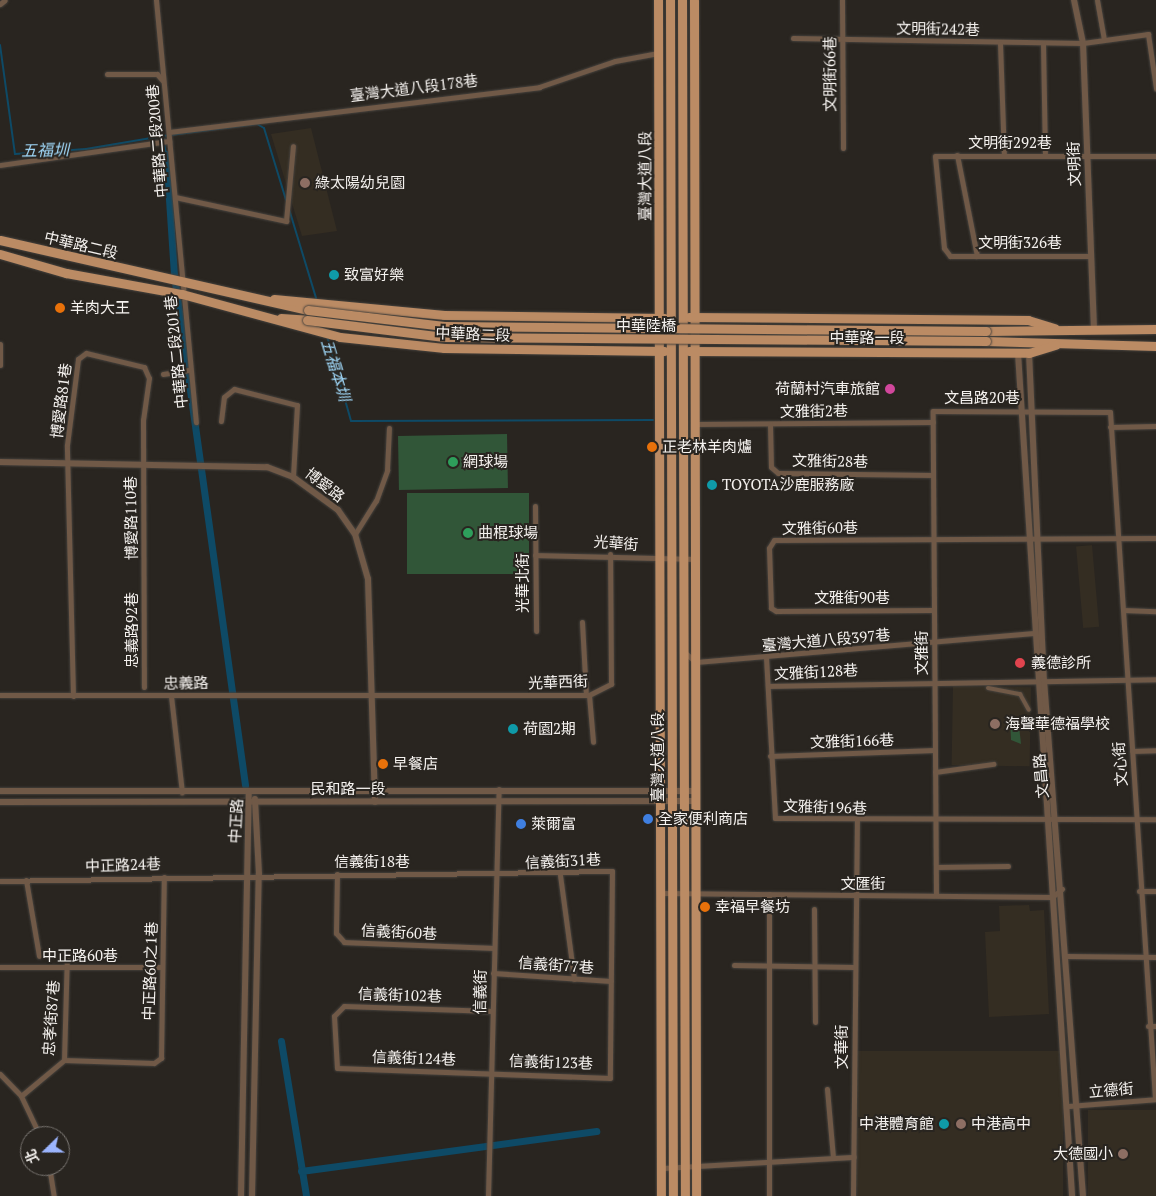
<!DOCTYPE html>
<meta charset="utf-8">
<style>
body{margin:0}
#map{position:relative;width:1156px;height:1196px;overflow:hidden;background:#292520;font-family:"PT Serif","Noto Sans TC",serif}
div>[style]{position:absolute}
.built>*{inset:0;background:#342d22;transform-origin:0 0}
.green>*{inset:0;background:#315638;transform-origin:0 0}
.stream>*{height:2px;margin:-1px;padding:0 1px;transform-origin:1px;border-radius:1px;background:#0e4a66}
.canal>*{height:7px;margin:-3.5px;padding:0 3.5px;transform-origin:3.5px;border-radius:3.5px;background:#0e4a66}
.roads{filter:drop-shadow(0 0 1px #46423d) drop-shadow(0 0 1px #46423d)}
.pedestrian>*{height:4px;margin:-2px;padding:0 2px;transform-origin:2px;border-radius:2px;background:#705947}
.minor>*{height:5px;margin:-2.5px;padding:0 2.5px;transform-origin:2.5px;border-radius:2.5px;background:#705947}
.tertiary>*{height:6px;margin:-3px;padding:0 3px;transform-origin:3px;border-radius:3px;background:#705947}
.primary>*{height:9px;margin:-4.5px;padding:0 4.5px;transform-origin:4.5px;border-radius:4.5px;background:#bb8b64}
.bridges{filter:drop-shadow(0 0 1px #46423d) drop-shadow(0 0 1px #46423d)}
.primary-bridge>*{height:9px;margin:-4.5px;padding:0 4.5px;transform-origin:4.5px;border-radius:4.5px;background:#bb8b64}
.dots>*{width:14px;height:14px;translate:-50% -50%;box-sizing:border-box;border:2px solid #292520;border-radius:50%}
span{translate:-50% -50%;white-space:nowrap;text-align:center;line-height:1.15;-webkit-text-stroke:4px #292520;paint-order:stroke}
.street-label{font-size:15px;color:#f5f2ef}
.poi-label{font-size:15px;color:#f5f2ef}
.left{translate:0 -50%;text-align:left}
.right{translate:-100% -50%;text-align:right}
.water-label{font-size:16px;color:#a0d8f9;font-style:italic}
.north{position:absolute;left:20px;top:1126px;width:50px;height:50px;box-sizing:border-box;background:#292520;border:1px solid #7b7773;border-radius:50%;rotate:248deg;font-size:14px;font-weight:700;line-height:20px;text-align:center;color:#f5f2ef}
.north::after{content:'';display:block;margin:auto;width:18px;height:22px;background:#9bb4fd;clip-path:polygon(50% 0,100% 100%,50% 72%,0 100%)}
</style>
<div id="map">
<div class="built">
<i style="clip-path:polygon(311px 128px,337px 231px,302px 236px,271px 134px)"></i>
<i style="left:1092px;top:545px;width:82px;height:16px;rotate:85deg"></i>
<i style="left:953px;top:686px;width:78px;height:79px;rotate:1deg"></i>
<i style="clip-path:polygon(1029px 905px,1030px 911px,1044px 910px,1049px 1014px,989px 1017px,985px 932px,1000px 931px,999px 906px)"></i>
<i style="left:854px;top:1051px;width:209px;height:145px"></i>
<i style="left:1156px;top:1110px;width:86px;height:68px;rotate:90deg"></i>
</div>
<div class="green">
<i style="left:507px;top:434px;width:54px;height:109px;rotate:89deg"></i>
<i style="left:529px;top:493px;width:81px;height:122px;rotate:90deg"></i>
<i style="clip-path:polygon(1010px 717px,1018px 717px,1021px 744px,1011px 740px)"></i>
</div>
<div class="stream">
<i style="left:0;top:45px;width:110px;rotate:82.2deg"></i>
<i style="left:15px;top:154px;width:71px;rotate:-4deg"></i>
<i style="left:86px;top:149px;width:78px;rotate:-9.6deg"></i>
<i style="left:163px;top:136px;width:18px;rotate:81deg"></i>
<i style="left:163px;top:136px;width:95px;rotate:-7.3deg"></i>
<i style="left:257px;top:124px;width:8px;rotate:30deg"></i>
<i style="left:264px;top:128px;width:75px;rotate:73deg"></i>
<i style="left:289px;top:209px;width:96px;rotate:73.1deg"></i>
<i style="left:327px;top:336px;width:88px;rotate:74.2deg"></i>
<i style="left:351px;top:421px;width:302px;rotate:-0.2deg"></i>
</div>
<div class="canal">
<i style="left:166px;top:154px;width:121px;rotate:86.2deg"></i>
<i style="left:174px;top:275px;width:515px;rotate:82.07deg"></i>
<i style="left:281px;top:1041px;width:157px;rotate:80.8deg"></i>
<i style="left:301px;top:1171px;width:298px;rotate:-7.7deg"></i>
</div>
<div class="roads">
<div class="pedestrian">
<i style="left:988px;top:688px;width:33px;rotate:11deg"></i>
<i style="left:1020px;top:694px;width:18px;rotate:61deg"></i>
</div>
<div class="minor">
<i style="left:156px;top:0;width:424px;rotate:84.6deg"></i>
<i style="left:842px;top:0;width:148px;rotate:89.6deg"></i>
<i style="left:1097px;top:0;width:40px;rotate:80deg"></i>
<i style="left:0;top:4px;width:6px;rotate:-39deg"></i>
<i style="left:793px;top:38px;width:290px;rotate:1deg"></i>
<i style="left:1083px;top:43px;width:66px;rotate:-7.9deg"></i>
<i style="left:1148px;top:34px;width:55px;rotate:81.6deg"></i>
<i style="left:1000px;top:43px;width:113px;rotate:88deg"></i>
<i style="left:1043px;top:43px;width:113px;rotate:89deg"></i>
<i style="left:107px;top:74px;width:50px"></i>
<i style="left:157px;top:74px;width:9px;rotate:49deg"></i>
<i style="left:169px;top:132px;width:373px;rotate:-6.9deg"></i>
<i style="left:539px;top:87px;width:80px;rotate:-18.9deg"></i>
<i style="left:615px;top:61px;width:44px;rotate:-10.5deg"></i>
<i style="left:957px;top:155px;width:103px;rotate:78.8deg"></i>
<i style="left:0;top:165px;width:171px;rotate:-8.1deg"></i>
<i style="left:175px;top:197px;width:114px;rotate:12.2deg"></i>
<i style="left:286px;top:221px;width:75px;rotate:-84.7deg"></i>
<i style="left:1090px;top:256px;width:140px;rotate:180deg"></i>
<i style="left:950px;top:256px;width:10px;rotate:-127deg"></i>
<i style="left:944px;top:248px;width:92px;rotate:-95.6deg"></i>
<i style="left:935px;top:156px;width:221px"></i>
<i style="left:0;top:344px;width:21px;rotate:90deg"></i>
<i style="left:163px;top:374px;width:26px;rotate:-9deg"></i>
<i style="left:221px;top:421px;width:24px;rotate:-83deg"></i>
<i style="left:224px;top:397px;width:13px;rotate:-39deg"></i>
<i style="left:234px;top:389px;width:65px;rotate:14.3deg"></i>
<i style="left:297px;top:405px;width:72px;rotate:93.2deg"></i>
<i style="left:695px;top:424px;width:238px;rotate:-0.5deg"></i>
<i style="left:770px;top:424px;width:43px;rotate:88.7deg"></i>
<i style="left:771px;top:467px;width:9px;rotate:41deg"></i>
<i style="left:778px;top:473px;width:155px;rotate:0.7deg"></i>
<i style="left:1110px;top:427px;width:46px;rotate:-1.2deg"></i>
<i style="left:535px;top:506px;width:125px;rotate:89.5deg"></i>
<i style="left:355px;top:534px;width:39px;rotate:-58deg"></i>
<i style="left:376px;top:501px;width:33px;rotate:-70deg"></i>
<i style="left:387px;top:470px;width:42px;rotate:-87.3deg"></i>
<i style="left:535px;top:555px;width:160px;rotate:1.4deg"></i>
<i style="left:934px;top:610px;width:158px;rotate:179.6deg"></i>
<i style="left:776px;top:611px;width:6px;rotate:-149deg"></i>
<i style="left:771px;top:608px;width:60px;rotate:-91.9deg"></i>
<i style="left:769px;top:548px;width:9px;rotate:-58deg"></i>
<i style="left:774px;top:540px;width:382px;rotate:-0.3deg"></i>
<i style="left:1123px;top:610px;width:33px;rotate:2deg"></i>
<i style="left:582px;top:622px;width:73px;rotate:86.9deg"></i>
<i style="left:684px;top:652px;width:16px;rotate:40deg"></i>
<i style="left:696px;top:662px;width:339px;rotate:-4.9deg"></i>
<i style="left:766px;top:657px;width:161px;rotate:86.8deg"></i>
<i style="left:775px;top:818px;width:381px;rotate:0.2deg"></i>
<i style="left:768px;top:686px;width:388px;rotate:-1deg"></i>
<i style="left:0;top:695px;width:589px"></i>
<i style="left:589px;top:695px;width:25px;rotate:-27deg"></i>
<i style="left:611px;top:684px;width:130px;rotate:-90.4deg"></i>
<i style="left:589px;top:695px;width:47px;rotate:85.1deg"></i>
<i style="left:73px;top:696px;width:251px;rotate:-91.4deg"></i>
<i style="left:67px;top:445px;width:87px;rotate:-82.7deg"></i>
<i style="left:78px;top:359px;width:10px;rotate:-37deg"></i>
<i style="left:86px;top:353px;width:60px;rotate:13.6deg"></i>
<i style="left:144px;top:367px;width:12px;rotate:66deg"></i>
<i style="left:149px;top:378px;width:42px;rotate:98.1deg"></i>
<i style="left:143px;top:420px;width:267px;rotate:89.8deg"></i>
<i style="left:171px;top:696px;width:97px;rotate:83.5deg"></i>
<i style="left:1132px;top:751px;width:24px;rotate:-2deg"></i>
<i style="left:770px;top:756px;width:165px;rotate:-2.1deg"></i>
<i style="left:935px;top:772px;width:59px;rotate:-7.9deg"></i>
<i style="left:936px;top:867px;width:72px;rotate:-0.8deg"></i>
<i style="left:337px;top:874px;width:59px;rotate:91deg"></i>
<i style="left:336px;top:933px;width:12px;rotate:48deg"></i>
<i style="left:344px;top:942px;width:149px;rotate:2.3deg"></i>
<i style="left:560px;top:875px;width:105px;rotate:82.3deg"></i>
<i style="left:26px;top:880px;width:77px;rotate:80.3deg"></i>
<i style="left:0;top:881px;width:612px;rotate:-0.94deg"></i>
<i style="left:612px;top:871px;width:207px;rotate:90.6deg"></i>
<i style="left:610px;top:1078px;width:273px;rotate:-177.9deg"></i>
<i style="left:337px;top:1068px;width:52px;rotate:-93.3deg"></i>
<i style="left:334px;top:1016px;width:14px;rotate:-45deg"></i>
<i style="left:344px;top:1006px;width:148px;rotate:1.9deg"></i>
<i style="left:1139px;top:891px;width:17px"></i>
<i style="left:660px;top:893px;width:392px;rotate:0.6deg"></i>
<i style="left:1052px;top:897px;width:13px;rotate:-39deg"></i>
<i style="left:936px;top:895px;width:484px;rotate:-90.4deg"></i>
<i style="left:933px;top:411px;width:177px;rotate:0.3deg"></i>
<i style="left:1110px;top:412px;width:688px;rotate:86.25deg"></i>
<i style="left:814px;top:909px;width:113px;rotate:89.5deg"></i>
<i style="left:1066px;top:956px;width:90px;rotate:0.6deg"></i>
<i style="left:734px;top:965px;width:120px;rotate:1deg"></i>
<i style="left:0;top:967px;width:161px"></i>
<i style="left:493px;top:973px;width:118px;rotate:3.9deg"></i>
<i style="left:1148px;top:1026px;width:8px"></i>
<i style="left:64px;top:1060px;width:90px;rotate:1.9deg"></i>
<i style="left:154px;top:1063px;width:9px;rotate:-36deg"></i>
<i style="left:161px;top:1058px;width:181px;rotate:-89.1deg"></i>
<i style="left:0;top:1074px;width:30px;rotate:46deg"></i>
<i style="left:21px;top:1096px;width:44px;rotate:64.6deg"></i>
<i style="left:827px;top:1089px;width:69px;rotate:85deg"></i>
<i style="left:21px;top:1096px;width:56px;rotate:-39.9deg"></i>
<i style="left:64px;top:1060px;width:108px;rotate:-88.4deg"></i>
<i style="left:1068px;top:1106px;width:88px;rotate:-4.5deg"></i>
<i style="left:49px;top:1166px;width:30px;rotate:81deg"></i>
<i style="left:661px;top:1168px;width:193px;rotate:-3.3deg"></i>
<i style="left:488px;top:1196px;width:407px;rotate:-88.5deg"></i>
<i style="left:769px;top:1196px;width:302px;rotate:-90deg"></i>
<i style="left:853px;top:1196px;width:375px;rotate:-89.4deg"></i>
</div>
<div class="tertiary">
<i style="left:1074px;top:0;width:44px;rotate:78.2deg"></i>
<i style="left:1083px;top:43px;width:285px;rotate:87.8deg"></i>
<i style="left:1018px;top:353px;width:845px;rotate:86.33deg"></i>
<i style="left:1029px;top:353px;width:327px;rotate:87.4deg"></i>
<i style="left:1044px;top:680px;width:517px;rotate:85.68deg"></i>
<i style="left:0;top:462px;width:267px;rotate:1.1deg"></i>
<i style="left:267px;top:467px;width:28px;rotate:21deg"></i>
<i style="left:293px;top:477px;width:56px;rotate:36.3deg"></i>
<i style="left:338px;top:510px;width:29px;rotate:55deg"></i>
<i style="left:355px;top:534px;width:47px;rotate:73.9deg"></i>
<i style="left:368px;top:579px;width:223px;rotate:88.2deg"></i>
<i style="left:0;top:791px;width:696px"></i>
<i style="left:0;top:802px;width:696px;rotate:-0.08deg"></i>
<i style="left:241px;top:1196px;width:404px;rotate:-88.9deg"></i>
<i style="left:252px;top:1196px;width:322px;rotate:-88.8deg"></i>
<i style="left:259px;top:874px;width:75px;rotate:-93.1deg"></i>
</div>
<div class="primary">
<i style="left:658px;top:0;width:1196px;rotate:89.86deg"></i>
<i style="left:670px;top:0;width:1196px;rotate:89.86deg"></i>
<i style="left:682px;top:0;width:1196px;rotate:89.86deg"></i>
<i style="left:694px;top:0;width:1196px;rotate:89.9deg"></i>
<i style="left:0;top:240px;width:316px;rotate:12.8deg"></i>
<i style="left:0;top:254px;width:69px;rotate:16.1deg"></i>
<i style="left:66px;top:273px;width:118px;rotate:10.3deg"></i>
<i style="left:182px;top:294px;width:164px;rotate:15.2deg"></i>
<i style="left:340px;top:337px;width:105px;rotate:6deg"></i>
<i style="left:444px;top:348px;width:220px;rotate:0.8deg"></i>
<i style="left:274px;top:299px;width:171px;rotate:5.4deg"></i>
<i style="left:444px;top:315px;width:220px;rotate:0.8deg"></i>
<i style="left:689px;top:317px;width:339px;rotate:0.5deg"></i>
<i style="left:1028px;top:320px;width:28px;rotate:17deg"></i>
<i style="left:281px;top:318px;width:26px;rotate:4deg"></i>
<i style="left:986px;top:331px;width:170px;rotate:-0.7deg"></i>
<i style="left:986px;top:341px;width:170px;rotate:1.7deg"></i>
<i style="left:689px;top:351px;width:340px;rotate:0.3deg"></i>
<i style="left:1029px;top:353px;width:28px;rotate:-17deg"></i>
</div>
</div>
<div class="bridges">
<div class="primary-bridge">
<i style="left:308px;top:310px;width:137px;rotate:6.7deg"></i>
<i style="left:444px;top:326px;width:542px;rotate:0.53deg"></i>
<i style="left:307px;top:320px;width:138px;rotate:7.1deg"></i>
<i style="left:444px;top:337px;width:542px;rotate:0.42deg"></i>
</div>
</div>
<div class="dots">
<i style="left:305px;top:183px;background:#8d6e63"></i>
<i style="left:334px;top:275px;background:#0f9aa8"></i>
<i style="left:60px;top:308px;background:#e8710a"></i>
<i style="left:890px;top:389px;background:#d1479c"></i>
<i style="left:652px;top:447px;background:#e8710a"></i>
<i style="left:453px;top:462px;background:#2e9e5b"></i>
<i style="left:712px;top:485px;background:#0f9aa8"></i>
<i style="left:468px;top:533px;background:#2e9e5b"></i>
<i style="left:1020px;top:663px;background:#e0444e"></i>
<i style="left:995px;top:724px;background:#8d6e63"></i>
<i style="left:513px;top:729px;background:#0f9aa8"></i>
<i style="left:383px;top:764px;background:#e8710a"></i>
<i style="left:648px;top:819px;background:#3f7fe0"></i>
<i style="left:521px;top:824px;background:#3f7fe0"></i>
<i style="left:705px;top:907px;background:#e8710a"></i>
<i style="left:944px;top:1124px;background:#0f9aa8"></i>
<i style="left:961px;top:1124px;background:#8d6e63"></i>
<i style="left:1123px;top:1154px;background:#8d6e63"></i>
</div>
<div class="street-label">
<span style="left:938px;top:29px;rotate:1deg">文明街242巷</span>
<span style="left:830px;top:74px;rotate:-90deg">文明街66巷</span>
<span style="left:414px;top:88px;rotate:-7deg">臺灣大道八段178巷</span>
<span style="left:157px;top:141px;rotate:-95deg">中華路二段200巷</span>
<span style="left:1010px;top:143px">文明街292巷</span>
<span style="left:1074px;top:164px;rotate:-92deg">文明街</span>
<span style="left:645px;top:176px;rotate:-90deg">臺灣大道八段</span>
<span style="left:1020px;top:243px">文明街326巷</span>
<span style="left:81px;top:245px;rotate:13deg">中華路二段</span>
<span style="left:646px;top:326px">中華陸橋</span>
<span style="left:473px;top:334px;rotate:2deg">中華路二段</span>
<span style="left:867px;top:338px">中華路一段</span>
<span style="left:176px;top:352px;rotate:-96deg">中華路二段201巷</span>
<span style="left:982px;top:398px">文昌路20巷</span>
<span style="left:61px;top:401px;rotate:-83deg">博愛路81巷</span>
<span style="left:814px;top:411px;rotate:-1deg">文雅街2巷</span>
<span style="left:830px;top:461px;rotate:1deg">文雅街28巷</span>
<span style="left:325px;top:485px;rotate:38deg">博愛路</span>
<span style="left:131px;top:518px;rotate:-91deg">博愛路110巷</span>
<span style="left:820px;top:528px;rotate:-1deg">文雅街60巷</span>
<span style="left:616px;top:543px;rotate:4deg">光華街</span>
<span style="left:523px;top:583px;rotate:-90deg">光華北街</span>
<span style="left:852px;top:598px">文雅街90巷</span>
<span style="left:132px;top:630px;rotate:-90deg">忠義路92巷</span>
<span style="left:826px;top:640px;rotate:-5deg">臺灣大道八段397巷</span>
<span style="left:922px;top:653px;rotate:-90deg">文雅街</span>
<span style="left:816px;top:672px;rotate:-3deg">文雅街128巷</span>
<span style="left:558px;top:682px;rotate:-2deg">光華西街</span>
<span style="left:186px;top:683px;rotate:-1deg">忠義路</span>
<span style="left:852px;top:741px;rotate:-2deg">文雅街166巷</span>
<span style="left:658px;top:757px;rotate:-90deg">臺灣大道八段</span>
<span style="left:1120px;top:764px;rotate:-94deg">文心街</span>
<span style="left:1041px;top:776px;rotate:-95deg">文昌路</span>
<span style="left:348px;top:789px">民和路一段</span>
<span style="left:825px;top:807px;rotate:2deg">文雅街196巷</span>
<span style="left:236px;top:821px;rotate:-87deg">中正路</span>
<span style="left:563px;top:861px;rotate:-3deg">信義街31巷</span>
<span style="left:372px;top:862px">信義街18巷</span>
<span style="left:123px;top:865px;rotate:-2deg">中正路24巷</span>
<span style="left:863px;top:884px">文匯街</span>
<span style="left:399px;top:932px;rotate:3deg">信義街60巷</span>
<span style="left:80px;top:956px">中正路60巷</span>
<span style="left:556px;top:965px;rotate:4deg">信義街77巷</span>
<span style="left:150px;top:971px;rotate:-88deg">中正路60之1巷</span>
<span style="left:480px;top:992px;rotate:-89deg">信義街</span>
<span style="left:400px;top:995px;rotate:2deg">信義街102巷</span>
<span style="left:51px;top:1018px;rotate:-86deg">忠孝街87巷</span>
<span style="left:842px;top:1047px;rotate:-90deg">文華街</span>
<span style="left:414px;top:1058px;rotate:2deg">信義街124巷</span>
<span style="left:551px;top:1062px;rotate:2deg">信義街123巷</span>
<span style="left:1111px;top:1090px;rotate:-5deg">立德街</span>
</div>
<div class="poi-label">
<span class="left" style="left:315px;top:183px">綠太陽幼兒園</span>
<span class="left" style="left:344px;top:275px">致富好樂</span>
<span class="left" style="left:70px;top:308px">羊肉大王</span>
<span class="right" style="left:880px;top:389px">荷蘭村汽車旅館</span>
<span class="left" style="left:662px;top:447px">正老林羊肉爐</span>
<span class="left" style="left:463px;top:462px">網球場</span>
<span class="left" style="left:722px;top:485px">TOYOTA沙鹿服務廠</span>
<span class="left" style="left:478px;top:533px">曲棍球場</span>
<span class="left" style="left:1031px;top:663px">義德診所</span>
<span class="left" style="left:1005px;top:724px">海聲華德福學校</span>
<span class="left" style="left:523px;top:729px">荷園2期</span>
<span class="left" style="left:393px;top:764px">早餐店</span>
<span class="left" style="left:658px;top:819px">全家便利商店</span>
<span class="left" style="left:531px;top:824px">萊爾富</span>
<span class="left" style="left:715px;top:907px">幸福早餐坊</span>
<span class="right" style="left:934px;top:1124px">中港體育館</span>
<span class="left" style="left:971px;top:1124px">中港高中</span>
<span class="right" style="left:1113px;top:1154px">大德國小</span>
</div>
<div class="water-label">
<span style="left:45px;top:150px;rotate:-1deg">五福圳</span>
<span style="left:336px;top:370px;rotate:73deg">五福本圳</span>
</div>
<div class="north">北</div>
</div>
